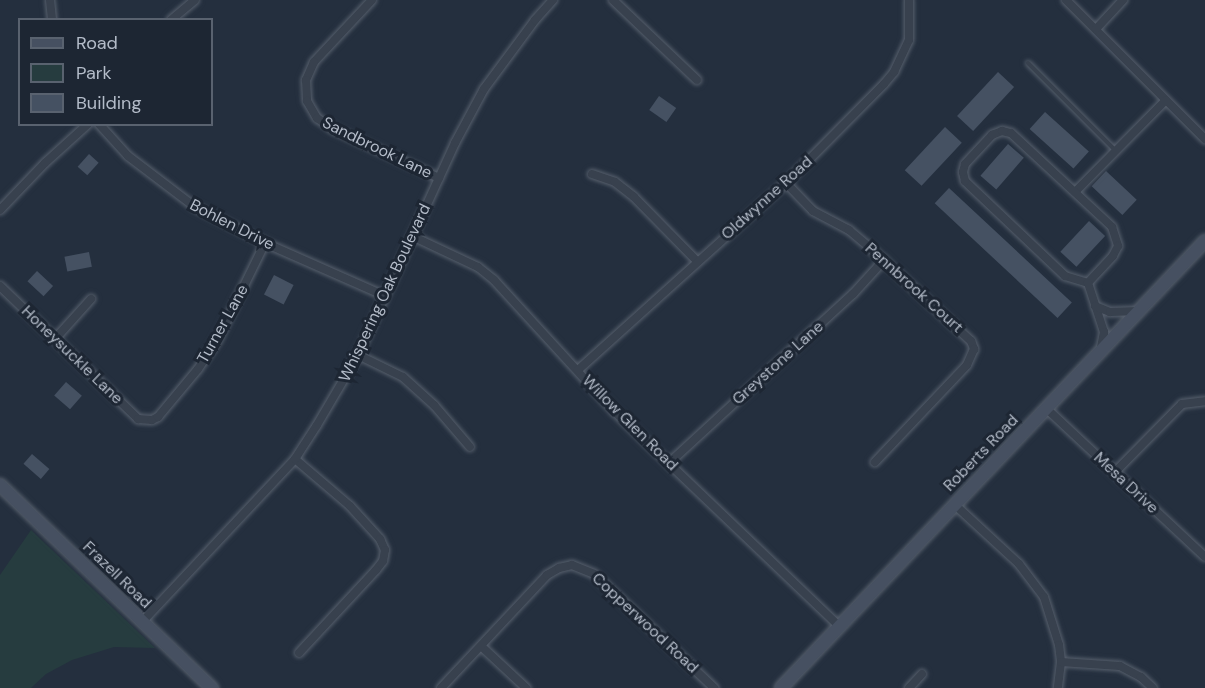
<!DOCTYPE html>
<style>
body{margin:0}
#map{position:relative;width:1205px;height:688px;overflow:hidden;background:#242f3e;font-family:"DM Sans",sans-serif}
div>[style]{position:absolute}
.green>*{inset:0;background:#263c3f}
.building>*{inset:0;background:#455162;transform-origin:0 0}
.roads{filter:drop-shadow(0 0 2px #565f6c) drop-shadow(0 0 2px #565f6c)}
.lane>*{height:4px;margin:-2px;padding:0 2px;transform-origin:2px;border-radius:2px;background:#38414e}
.street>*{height:8px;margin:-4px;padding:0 4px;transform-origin:4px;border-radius:4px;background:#38414e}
.secondary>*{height:12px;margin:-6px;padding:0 6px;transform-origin:6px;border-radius:6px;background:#465061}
span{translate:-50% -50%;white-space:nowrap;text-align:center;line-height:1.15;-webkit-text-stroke:6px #1d2633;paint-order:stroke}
.street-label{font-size:16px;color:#b4bcc9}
.legend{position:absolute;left:18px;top:18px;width:195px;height:108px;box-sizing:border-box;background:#1d2633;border:2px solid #59626f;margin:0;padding:8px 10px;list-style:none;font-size:18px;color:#b4bcc9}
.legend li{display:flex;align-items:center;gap:12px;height:30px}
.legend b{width:30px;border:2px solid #59626f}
</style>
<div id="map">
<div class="green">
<i style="clip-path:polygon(31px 530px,155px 648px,114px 647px,72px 660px,46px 674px,31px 688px,0 688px,0 575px)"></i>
</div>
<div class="building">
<i style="left:998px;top:72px;width:22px;height:60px;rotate:43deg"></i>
<i style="left:659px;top:96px;width:21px;height:17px;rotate:35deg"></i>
<i style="left:1045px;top:112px;width:59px;height:23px;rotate:42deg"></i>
<i style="left:945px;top:127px;width:23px;height:59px;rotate:43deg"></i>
<i style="left:1008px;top:144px;width:21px;height:42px;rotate:41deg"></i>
<i style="left:89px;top:154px;width:13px;height:17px;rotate:42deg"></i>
<i style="left:1106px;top:171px;width:42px;height:21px;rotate:43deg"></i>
<i style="left:949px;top:188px;width:168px;height:21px;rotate:43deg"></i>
<i style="left:1089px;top:221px;width:22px;height:42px;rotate:43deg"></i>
<i style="left:89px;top:252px;width:15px;height:25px;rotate:79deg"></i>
<i style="left:37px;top:271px;width:22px;height:14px;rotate:43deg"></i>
<i style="left:274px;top:275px;width:22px;height:22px;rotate:27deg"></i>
<i style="left:66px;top:382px;width:21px;height:18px;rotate:41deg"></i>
<i style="left:32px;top:454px;width:23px;height:13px;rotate:41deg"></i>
</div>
<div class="roads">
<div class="lane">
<i style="left:1028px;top:63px;width:123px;rotate:45deg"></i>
</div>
<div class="street">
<i style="left:50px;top:0;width:20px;rotate:84deg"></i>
<i style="left:372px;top:0;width:85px;rotate:133.1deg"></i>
<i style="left:314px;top:62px;width:20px;rotate:114deg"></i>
<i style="left:306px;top:80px;width:21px;rotate:87deg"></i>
<i style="left:307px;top:101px;width:20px;rotate:60deg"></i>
<i style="left:317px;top:118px;width:19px;rotate:35deg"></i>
<i style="left:333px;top:129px;width:117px;rotate:24.8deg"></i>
<i style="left:613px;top:0;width:116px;rotate:43.6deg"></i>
<i style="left:1066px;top:0;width:197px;rotate:45deg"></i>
<i style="left:171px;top:20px;width:31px;rotate:-40deg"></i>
<i style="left:1096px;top:29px;width:40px;rotate:-47deg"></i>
<i style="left:99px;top:124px;width:43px;rotate:47.8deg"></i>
<i style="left:128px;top:156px;width:84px;rotate:37.3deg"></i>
<i style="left:195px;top:207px;width:79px;rotate:27.2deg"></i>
<i style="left:265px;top:243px;width:131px;rotate:23.8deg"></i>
<i style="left:592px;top:174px;width:24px;rotate:19deg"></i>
<i style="left:615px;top:182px;width:24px;rotate:38deg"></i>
<i style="left:634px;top:197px;width:90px;rotate:45.5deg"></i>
<i style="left:786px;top:183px;width:39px;rotate:46deg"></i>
<i style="left:813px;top:211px;width:41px;rotate:27.8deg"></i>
<i style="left:849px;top:230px;width:26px;rotate:40deg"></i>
<i style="left:869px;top:247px;width:139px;rotate:42.7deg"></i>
<i style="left:971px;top:341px;width:9px;rotate:69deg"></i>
<i style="left:974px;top:349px;width:17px;rotate:114deg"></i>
<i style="left:967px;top:365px;width:134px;rotate:133.5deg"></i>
<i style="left:1075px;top:192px;width:129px;rotate:-45.3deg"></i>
<i style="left:0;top:210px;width:65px;rotate:-46.2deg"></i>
<i style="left:45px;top:163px;width:58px;rotate:-42.2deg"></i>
<i style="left:412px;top:236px;width:73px;rotate:25.2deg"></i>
<i style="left:478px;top:267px;width:21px;rotate:39deg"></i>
<i style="left:494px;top:280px;width:178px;rotate:47.5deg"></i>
<i style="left:614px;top:411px;width:311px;rotate:43.7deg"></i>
<i style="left:1088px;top:283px;width:24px;rotate:-163deg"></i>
<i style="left:1065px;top:276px;width:138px;rotate:-136.5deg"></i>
<i style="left:965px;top:181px;width:9px;rotate:-103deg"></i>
<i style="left:963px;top:172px;width:8px;rotate:-76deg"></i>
<i style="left:965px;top:164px;width:40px;rotate:-47deg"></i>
<i style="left:992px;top:135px;width:11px;rotate:-22deg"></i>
<i style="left:1002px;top:131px;width:9px;rotate:13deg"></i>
<i style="left:1011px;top:133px;width:138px;rotate:42.9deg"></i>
<i style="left:1112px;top:227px;width:20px;rotate:72deg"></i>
<i style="left:1118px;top:246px;width:11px;rotate:117deg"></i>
<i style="left:1113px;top:256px;width:37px;rotate:133deg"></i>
<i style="left:1088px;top:283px;width:52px;rotate:71.9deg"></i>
<i style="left:1104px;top:332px;width:20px;rotate:101deg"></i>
<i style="left:0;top:286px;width:192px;rotate:43.9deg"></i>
<i style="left:138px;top:419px;width:14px;rotate:4deg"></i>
<i style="left:152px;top:420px;width:7px;rotate:-27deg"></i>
<i style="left:158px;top:417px;width:62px;rotate:-50.2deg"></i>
<i style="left:198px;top:369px;width:36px;rotate:-56deg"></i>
<i style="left:218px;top:339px;width:107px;rotate:-63.9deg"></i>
<i style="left:1095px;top:306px;width:16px;rotate:22deg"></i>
<i style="left:1110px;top:312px;width:29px;rotate:-2deg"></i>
<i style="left:55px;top:339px;width:54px;rotate:-48deg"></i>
<i style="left:358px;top:355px;width:50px;rotate:26.1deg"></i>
<i style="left:403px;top:377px;width:42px;rotate:42.1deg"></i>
<i style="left:434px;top:405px;width:55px;rotate:49.4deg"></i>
<i style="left:578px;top:370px;width:280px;rotate:-42deg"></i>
<i style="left:786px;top:183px;width:139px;rotate:-45.3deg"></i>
<i style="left:884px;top:84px;width:16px;rotate:-50deg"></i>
<i style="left:894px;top:72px;width:35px;rotate:-65deg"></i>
<i style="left:909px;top:40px;width:40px;rotate:-90deg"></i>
<i style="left:1047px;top:409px;width:216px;rotate:43.1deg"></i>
<i style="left:295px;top:459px;width:72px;rotate:40.5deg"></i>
<i style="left:350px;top:506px;width:45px;rotate:47.7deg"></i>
<i style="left:380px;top:539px;width:12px;rotate:66deg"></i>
<i style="left:385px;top:550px;width:11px;rotate:100deg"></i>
<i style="left:383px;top:561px;width:11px;rotate:128deg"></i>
<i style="left:376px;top:570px;width:113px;rotate:132.9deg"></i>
<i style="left:669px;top:463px;width:250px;rotate:-42.6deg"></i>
<i style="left:853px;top:294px;width:46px;rotate:-47.6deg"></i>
<i style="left:1115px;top:472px;width:95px;rotate:-45.4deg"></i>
<i style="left:1182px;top:404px;width:23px;rotate:-7deg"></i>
<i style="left:954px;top:504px;width:88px;rotate:42.7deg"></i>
<i style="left:1019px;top:564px;width:41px;rotate:52.9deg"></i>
<i style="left:1044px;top:597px;width:50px;rotate:72.6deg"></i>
<i style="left:1059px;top:645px;width:17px;rotate:83deg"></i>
<i style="left:1061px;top:662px;width:26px;rotate:97deg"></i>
<i style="left:142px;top:622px;width:224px;rotate:-46.8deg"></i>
<i style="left:295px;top:459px;width:40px;rotate:-57.1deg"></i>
<i style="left:317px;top:425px;width:81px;rotate:-59.6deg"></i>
<i style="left:358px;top:355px;width:233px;rotate:-65.4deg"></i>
<i style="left:455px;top:143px;width:61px;rotate:-61.8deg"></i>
<i style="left:484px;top:89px;width:86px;rotate:-53.5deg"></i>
<i style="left:535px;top:20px;width:27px;rotate:-48deg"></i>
<i style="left:481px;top:646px;width:62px;rotate:43deg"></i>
<i style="left:1061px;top:662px;width:59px;rotate:3.9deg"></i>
<i style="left:1120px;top:666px;width:24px;rotate:28deg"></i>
<i style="left:1141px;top:677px;width:16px;rotate:43deg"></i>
<i style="left:441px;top:688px;width:155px;rotate:-46.8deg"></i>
<i style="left:547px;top:575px;width:14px;rotate:-30deg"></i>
<i style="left:559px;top:568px;width:13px;rotate:-13deg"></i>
<i style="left:572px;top:565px;width:24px;rotate:22deg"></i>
<i style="left:594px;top:574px;width:166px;rotate:43.5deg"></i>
<i style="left:909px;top:688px;width:19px;rotate:-47deg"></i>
</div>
<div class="secondary">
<i style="left:0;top:485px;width:294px;rotate:43.8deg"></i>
<i style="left:781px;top:688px;width:616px;rotate:-46.51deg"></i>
</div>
</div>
<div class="street-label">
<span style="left:377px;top:148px;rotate:26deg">Sandbrook Lane</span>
<span style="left:767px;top:198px;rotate:-42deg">Oldwynne Road</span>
<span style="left:232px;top:225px;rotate:27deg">Bohlen Drive</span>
<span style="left:914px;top:288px;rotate:42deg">Pennbrook Court</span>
<span style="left:385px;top:293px;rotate:-65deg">Whispering Oak Boulevard</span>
<span style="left:223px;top:324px;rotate:-61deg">Turner Lane</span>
<span style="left:72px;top:355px;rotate:44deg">Honeysuckle Lane</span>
<span style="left:778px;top:363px;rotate:-42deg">Greystone Lane</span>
<span style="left:630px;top:423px;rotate:45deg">Willow Glen Road</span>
<span style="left:981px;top:453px;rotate:-46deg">Roberts Road</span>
<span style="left:1126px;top:483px;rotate:43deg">Mesa Drive</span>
<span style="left:117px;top:575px;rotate:44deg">Frazell Road</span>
<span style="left:645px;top:623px;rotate:43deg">Copperwood Road</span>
</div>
<ul class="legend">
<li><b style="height:8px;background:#465061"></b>Road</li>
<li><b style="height:16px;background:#263c3f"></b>Park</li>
<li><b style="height:16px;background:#455162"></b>Building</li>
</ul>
</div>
